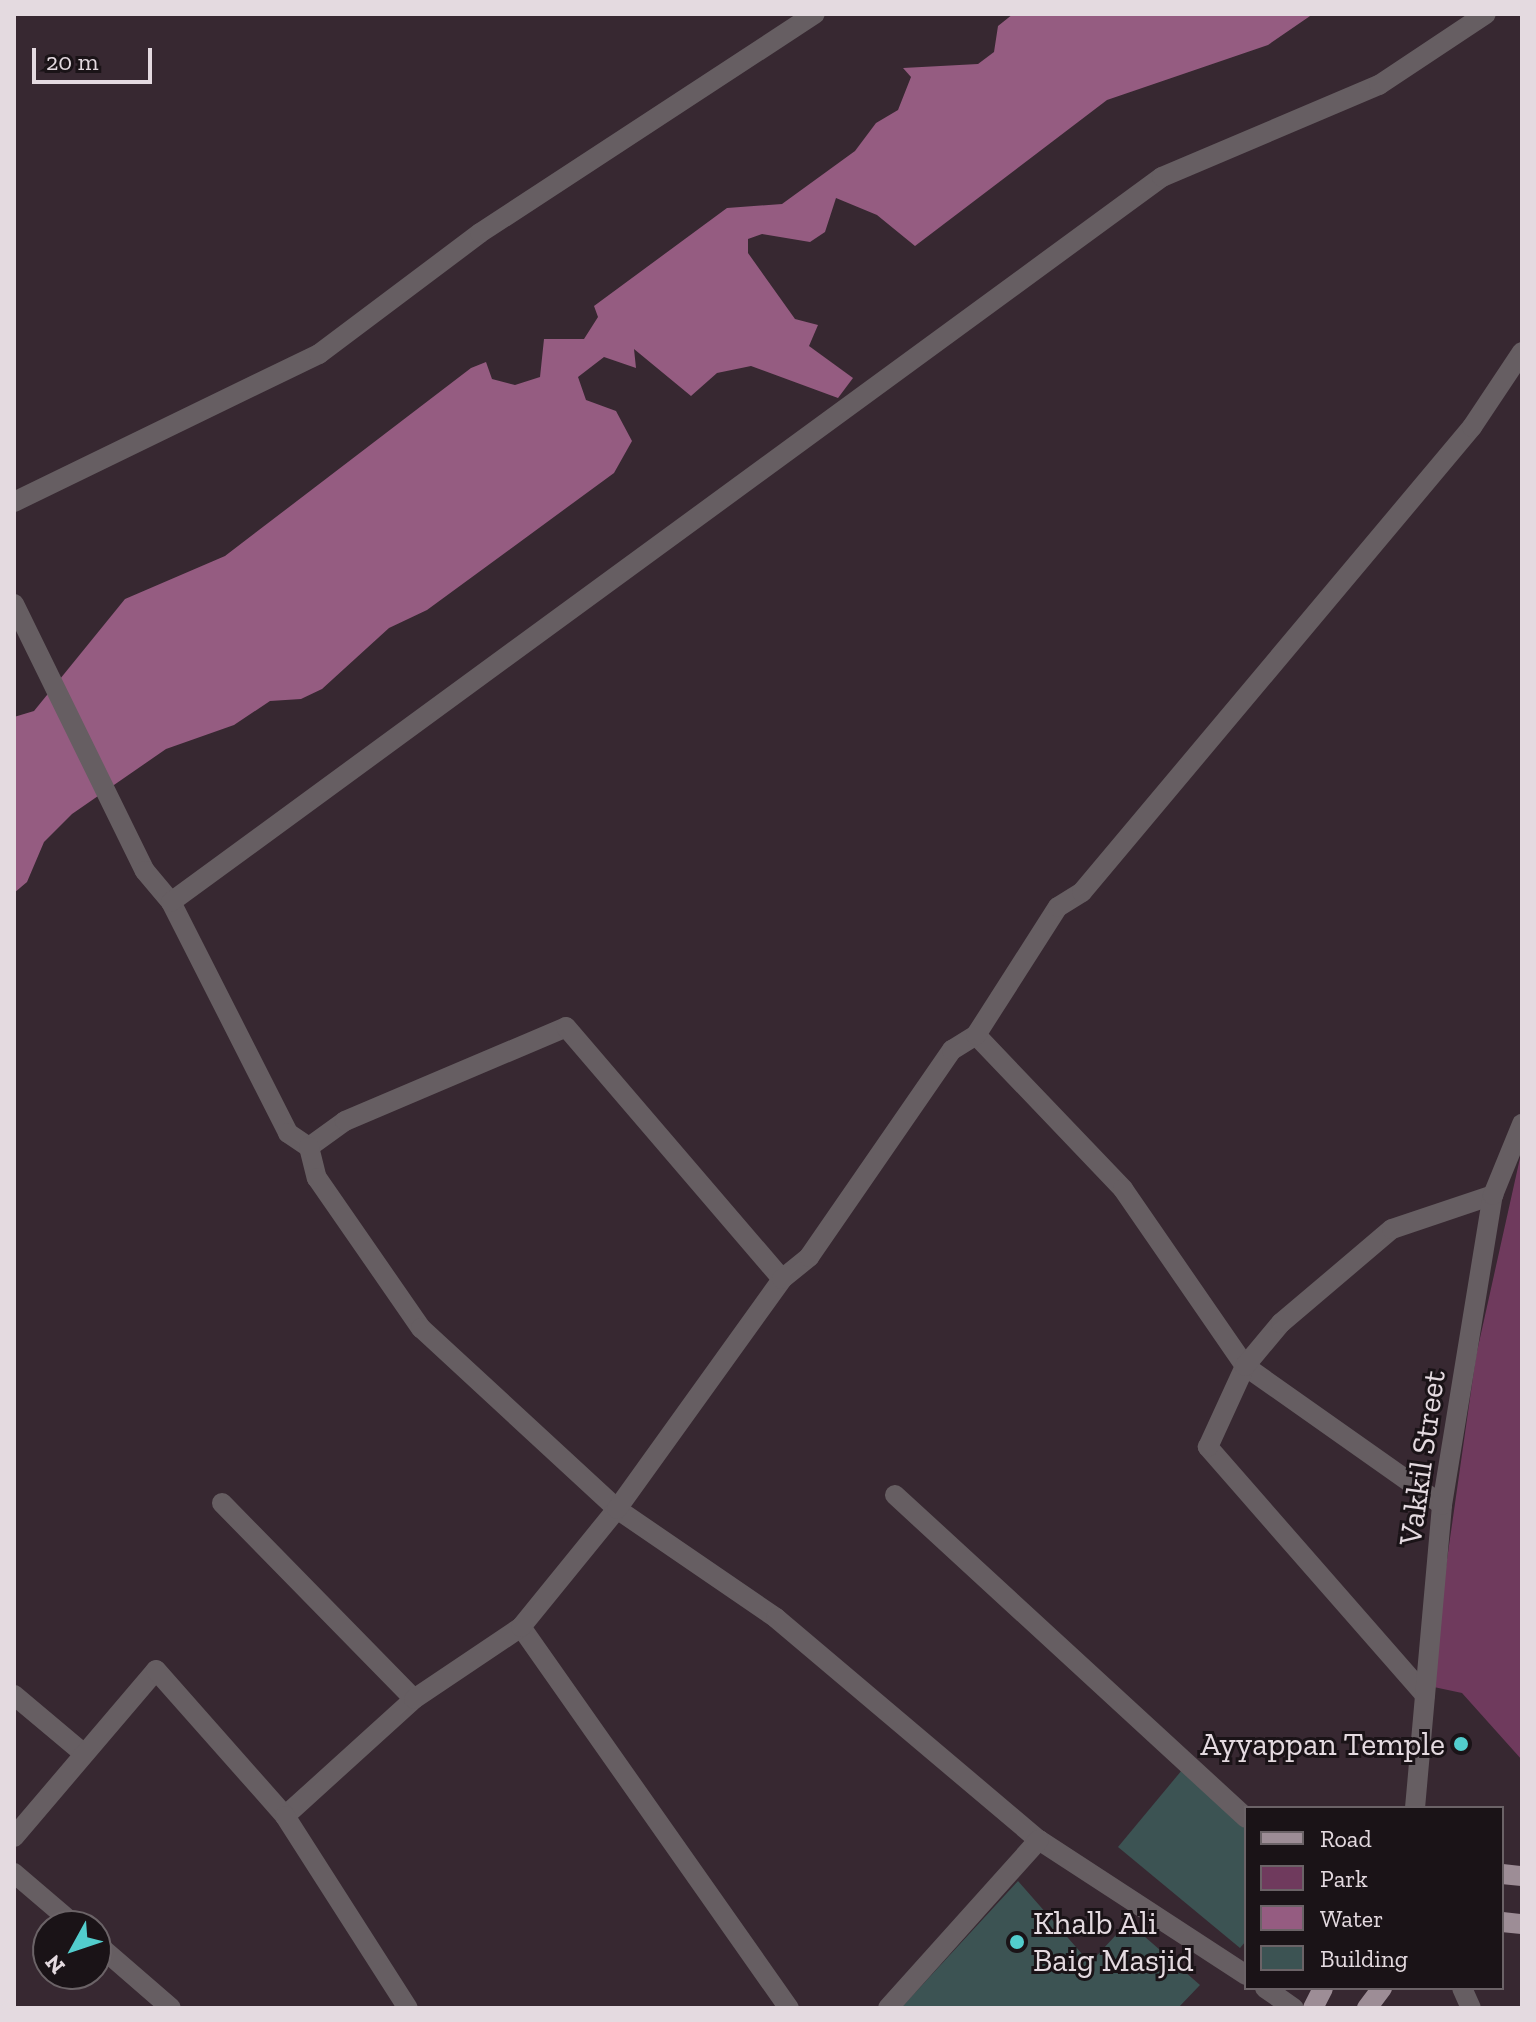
<!DOCTYPE html>
<style>
body{margin:0}
#map{position:relative;width:1536px;height:2022px;overflow:hidden;background:#372831;font-family:"Zilla Slab",serif}
div>[style]{position:absolute}
.green>*{inset:0;background:#6f3a5d}
.water>*{inset:0;background:#955c81}
.building>*{inset:0;background:#3c5353}
.minor>*{height:20px;margin:-10px;padding:0 10px;transform-origin:10px;border-radius:10px;background:#665e62}
.primary>*{height:20px;margin:-10px;padding:0 10px;transform-origin:10px;border-radius:10px;background:#9d8d96}
.dots>*{width:22px;height:22px;translate:-50% -50%;box-sizing:border-box;border:4px solid #1a1317;border-radius:50%}
span{translate:-50% -50%;white-space:nowrap;text-align:center;line-height:1.15;-webkit-text-stroke:6px #1a1317;paint-order:stroke}
.street-label{font-size:32px;color:#e4dae0}
.poi-label{font-size:32px;color:#e4dae0}
.right{translate:-100% -50%;text-align:right}
.left{translate:0 -50%;text-align:left}
.frame{position:absolute;inset:0;border:16px solid #e4dae0;pointer-events:none}
.legend{position:absolute;left:1244px;top:1806px;width:260px;height:184px;box-sizing:border-box;background:#1a1317;border:2px solid #6b6367;margin:0;padding:10px 14px;list-style:none;font-size:24px;color:#e4dae0}
.legend li{display:flex;align-items:center;gap:16px;height:40px}
.legend b{width:40px;border:2px solid #6b6367}
.north{position:absolute;left:32px;top:1910px;width:80px;height:80px;box-sizing:border-box;background:#1a1317;border:2px solid #6b6367;border-radius:50%;rotate:230deg;font-size:22px;font-weight:700;line-height:32px;text-align:center;color:#e4dae0}
.north::after{content:'';display:block;margin:auto;width:28px;height:36px;background:#52cdcd;clip-path:polygon(50% 0,100% 100%,50% 72%,0 100%)}
.scale{position:absolute;left:32px;top:48px;width:120px;height:36px;box-sizing:border-box;border:4px solid #e4dae0;border-top:0;padding-left:10px;font-size:24px;line-height:28px;white-space:nowrap;color:#e4dae0;-webkit-text-stroke:6px #1a1317;paint-order:stroke}
</style>
<div id="map">
<div class="green">
<i style="clip-path:polygon(1522px 1149px,1522px 1760px,1462px 1693px,1429px 1686px,1476px 1356px)"></i>
</div>
<div class="water">
<i style="clip-path:polygon(1013px 14px,1313px 14px,1268px 45px,1107px 100px,915px 246px,877px 215px,836px 198px,825px 232px,810px 242px,762px 234px,748px 239px,748px 253px,795px 319px,818px 325px,809px 346px,853px 378px,838px 398px,751px 366px,717px 373px,691px 396px,634px 349px,636px 368px,604px 357px,578px 377px,586px 400px,616px 411px,632px 441px,614px 473px,427px 610px,389px 628px,322px 689px,301px 699px,270px 701px,234px 725px,166px 749px,72px 814px,44px 842px,27px 882px,14px 893px,14px 717px,34px 711px,125px 599px,225px 556px,471px 368px,486px 362px,492px 379px,515px 385px,540px 377px,544px 339px,584px 339px,598px 317px,594px 306px,727px 208px,782px 204px,855px 151px,876px 123px,898px 110px,911px 77px,903px 68px,978px 64px,994px 52px,998px 26px)"></i>
</div>
<div class="building">
<i style="clip-path:polygon(1182px 1770px,1246px 1823px,1246px 1941px,1240px 1948px,1118px 1847px)"></i>
<i style="clip-path:polygon(1018px 1881px,1090px 1963px,1128px 1922px,1200px 1985px,1178px 2008px,901px 2008px)"></i>
</div>
<div class="minor">
<i style="left:14px;top:502px;width:339px;rotate:-25.9deg"></i>
<i style="left:319px;top:354px;width:201px;rotate:-36.9deg"></i>
<i style="left:480px;top:233px;width:400px;rotate:-33.2deg"></i>
<i style="left:14px;top:604px;width:297px;rotate:63.9deg"></i>
<i style="left:145px;top:871px;width:40px;rotate:50deg"></i>
<i style="left:171px;top:902px;width:259px;rotate:63.1deg"></i>
<i style="left:288px;top:1133px;width:25px;rotate:34deg"></i>
<i style="left:309px;top:1147px;width:44px;rotate:-35.8deg"></i>
<i style="left:345px;top:1121px;width:240px;rotate:-23deg"></i>
<i style="left:566px;top:1027px;width:332px;rotate:49.4deg"></i>
<i style="left:171px;top:902px;width:1228px;rotate:-36.19deg"></i>
<i style="left:1162px;top:177px;width:236px;rotate:-23deg"></i>
<i style="left:1379px;top:85px;width:128px;rotate:-33.6deg"></i>
<i style="left:976px;top:1035px;width:213px;rotate:46.3deg"></i>
<i style="left:1123px;top:1189px;width:215px;rotate:55.4deg"></i>
<i style="left:1245px;top:1366px;width:241px;rotate:35.2deg"></i>
<i style="left:309px;top:1147px;width:32px;rotate:76deg"></i>
<i style="left:317px;top:1178px;width:183px;rotate:55.3deg"></i>
<i style="left:421px;top:1328px;width:267px;rotate:42.7deg"></i>
<i style="left:617px;top:1509px;width:193px;rotate:34.4deg"></i>
<i style="left:776px;top:1618px;width:344px;rotate:40.2deg"></i>
<i style="left:1039px;top:1840px;width:247px;rotate:33.1deg"></i>
<i style="left:895px;top:1495px;width:477px;rotate:42.6deg"></i>
<i style="left:222px;top:1503px;width:274px;rotate:45.6deg"></i>
<i style="left:521px;top:1627px;width:466px;rotate:54.9deg"></i>
<i style="left:14px;top:1695px;width:90px;rotate:40deg"></i>
<i style="left:1425px;top:1695px;width:330px;rotate:-131.2deg"></i>
<i style="left:1208px;top:1447px;width:89px;rotate:-65.4deg"></i>
<i style="left:1245px;top:1366px;width:56px;rotate:-50.1deg"></i>
<i style="left:1281px;top:1323px;width:145px;rotate:-40.3deg"></i>
<i style="left:1392px;top:1229px;width:107px;rotate:-18.6deg"></i>
<i style="left:1415px;top:1808px;width:304px;rotate:-84.9deg"></i>
<i style="left:1442px;top:1505px;width:314px;rotate:-80.7deg"></i>
<i style="left:1493px;top:1195px;width:77px;rotate:-67.8deg"></i>
<i style="left:285px;top:1816px;width:174px;rotate:-42.2deg"></i>
<i style="left:414px;top:1699px;width:129px;rotate:-33.9deg"></i>
<i style="left:521px;top:1627px;width:152px;rotate:-50.9deg"></i>
<i style="left:617px;top:1509px;width:283px;rotate:-54.3deg"></i>
<i style="left:782px;top:1279px;width:35px;rotate:-39deg"></i>
<i style="left:809px;top:1257px;width:252px;rotate:-55.4deg"></i>
<i style="left:952px;top:1050px;width:28px;rotate:-32deg"></i>
<i style="left:976px;top:1035px;width:152px;rotate:-57.4deg"></i>
<i style="left:1058px;top:907px;width:28px;rotate:-32deg"></i>
<i style="left:1082px;top:892px;width:607px;rotate:-50.01deg"></i>
<i style="left:1472px;top:427px;width:90px;rotate:-56.3deg"></i>
<i style="left:14px;top:1837px;width:219px;rotate:-49.6deg"></i>
<i style="left:156px;top:1670px;width:195px;rotate:48.5deg"></i>
<i style="left:285px;top:1816px;width:228px;rotate:57.4deg"></i>
<i style="left:14px;top:1873px;width:82px;rotate:40.5deg"></i>
<i style="left:96px;top:1943px;width:99px;rotate:40.9deg"></i>
<i style="left:1265px;top:1988px;width:35px;rotate:35deg"></i>
<i style="left:1462px;top:1988px;width:22px;rotate:66deg"></i>
<i style="left:888px;top:2008px;width:226px;rotate:-48.1deg"></i>
</div>
<div class="primary">
<i style="left:1502px;top:1874px;width:20px;rotate:6deg"></i>
<i style="left:1502px;top:1922px;width:20px;rotate:6deg"></i>
<i style="left:1313px;top:2008px;width:22px;rotate:-63deg"></i>
<i style="left:1367px;top:2008px;width:25px;rotate:-53deg"></i>
</div>
<div class="dots">
<i style="left:1461px;top:1744px;background:#52cdcd"></i>
<i style="left:1017px;top:1942px;background:#52cdcd"></i>
</div>
<div class="street-label">
<span style="left:1422px;top:1458px;rotate:-82deg">Vakkil Street</span>
</div>
<div class="poi-label">
<span class="right" style="left:1445px;top:1744px">Ayyappan Temple</span>
<span class="left" style="left:1033px;top:1942px">Khalb Ali<br>Baig Masjid</span>
</div>
<div class="frame"></div>
<ul class="legend">
<li><b style="height:10px;background:#9d8d96"></b>Road</li>
<li><b style="height:22px;background:#6f3a5d"></b>Park</li>
<li><b style="height:22px;background:#955c81"></b>Water</li>
<li><b style="height:22px;background:#3c5353"></b>Building</li>
</ul>
<div class="north">N</div>
<div class="scale">20 m</div>
</div>
